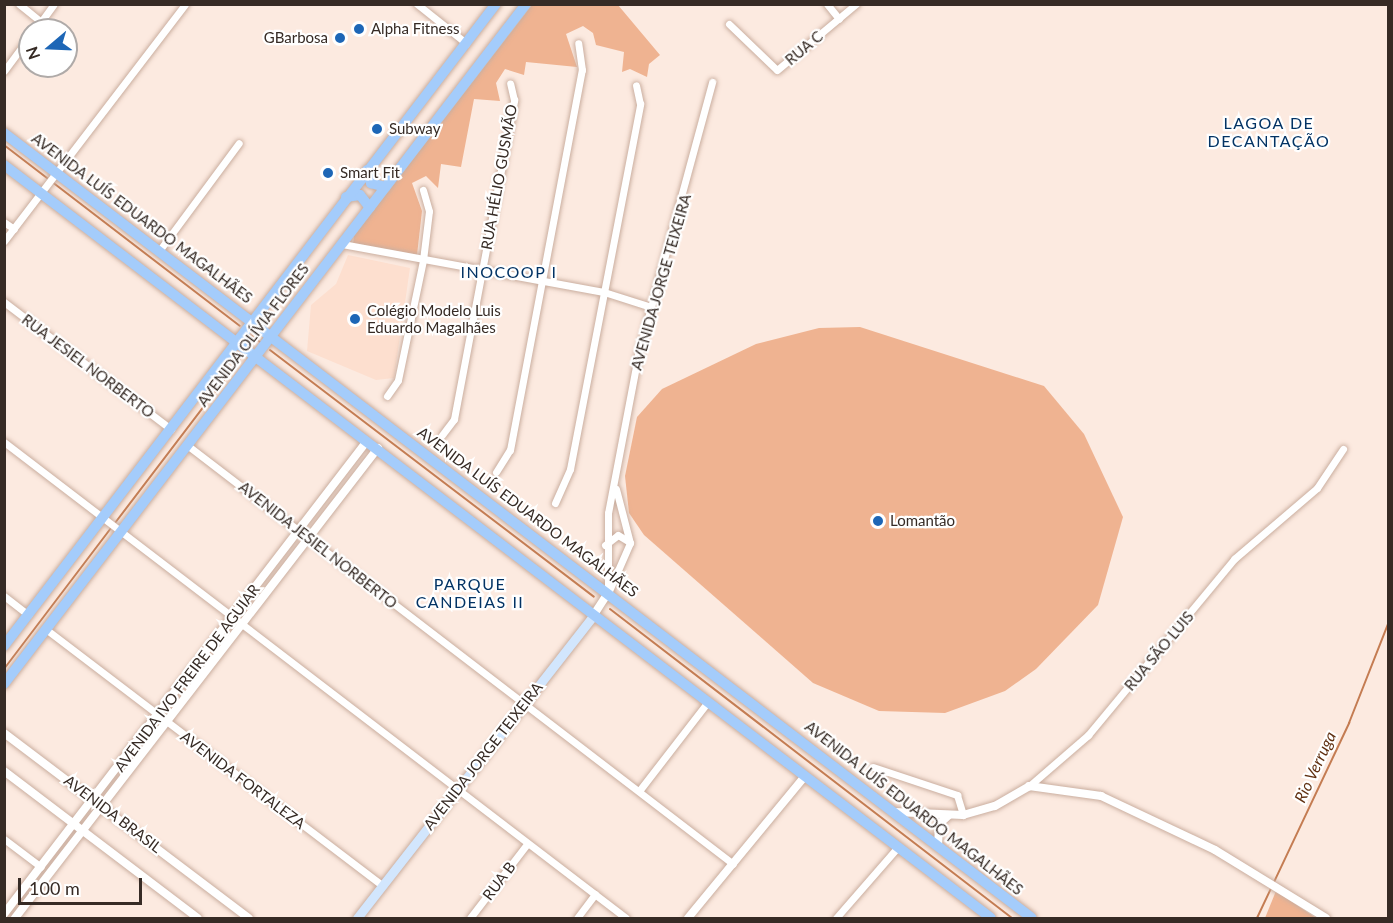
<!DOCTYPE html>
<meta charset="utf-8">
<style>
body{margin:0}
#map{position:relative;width:1393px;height:923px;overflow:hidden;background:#fceae0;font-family:Lato,sans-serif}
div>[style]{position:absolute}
.built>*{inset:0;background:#fddfcf}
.green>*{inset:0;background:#efb391}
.stream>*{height:2px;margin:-1px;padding:0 1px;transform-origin:1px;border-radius:1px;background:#c47c52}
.roads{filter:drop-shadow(0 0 2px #caae9f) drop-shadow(0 0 2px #caae9f)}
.minor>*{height:7px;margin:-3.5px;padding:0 3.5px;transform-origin:3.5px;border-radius:3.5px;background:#fff}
.tertiary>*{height:8px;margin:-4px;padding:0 4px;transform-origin:4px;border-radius:4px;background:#fff}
.secondary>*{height:9px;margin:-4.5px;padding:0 4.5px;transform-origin:4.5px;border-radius:4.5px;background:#d2e6fd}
.primary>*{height:10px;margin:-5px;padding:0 5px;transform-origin:5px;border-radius:5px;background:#a4ccfb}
.dots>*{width:16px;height:16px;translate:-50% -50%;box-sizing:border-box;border:3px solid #fff;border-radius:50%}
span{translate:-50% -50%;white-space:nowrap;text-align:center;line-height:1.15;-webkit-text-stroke:4.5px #fff;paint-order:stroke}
.poi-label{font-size:15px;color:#362b25}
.left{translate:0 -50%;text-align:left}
.right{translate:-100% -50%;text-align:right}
.street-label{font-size:15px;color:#362b25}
.neighbourhood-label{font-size:16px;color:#033364;letter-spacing:1.5px}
.water-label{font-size:16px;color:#603011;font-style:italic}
.frame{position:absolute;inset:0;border:6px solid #362b25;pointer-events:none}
.north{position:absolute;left:18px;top:18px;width:60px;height:60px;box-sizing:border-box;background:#fff;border:2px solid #afaaa8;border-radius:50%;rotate:251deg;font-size:16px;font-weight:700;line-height:24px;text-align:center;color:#362b25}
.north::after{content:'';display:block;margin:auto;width:21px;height:27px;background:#1d66b6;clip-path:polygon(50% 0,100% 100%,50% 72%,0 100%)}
.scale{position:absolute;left:18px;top:878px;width:124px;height:27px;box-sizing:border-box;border:3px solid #362b25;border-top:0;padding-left:8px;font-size:18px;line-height:21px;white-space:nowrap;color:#362b25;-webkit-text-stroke:4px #fff;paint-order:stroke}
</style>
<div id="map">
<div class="built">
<i style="clip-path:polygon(348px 255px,410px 268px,394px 378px,376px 380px,307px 351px,311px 305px,336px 284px)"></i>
</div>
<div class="green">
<i style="clip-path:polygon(532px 5px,618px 5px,660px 55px,649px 64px,647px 77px,630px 69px,622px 72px,624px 52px,596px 45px,593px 33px,583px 26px,566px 34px,577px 67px,526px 62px,524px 75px,505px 69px,496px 83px,500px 101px,474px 99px,461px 167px,441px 164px,438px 188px,426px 176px,412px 183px,422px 211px,417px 255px,353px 244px,354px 236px)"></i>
<i style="clip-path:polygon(860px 327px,1044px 386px,1084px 434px,1123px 517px,1098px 605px,1036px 669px,1005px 691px,945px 713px,879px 711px,813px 683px,644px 535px,629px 513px,625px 476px,637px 417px,662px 389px,756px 344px,819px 328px)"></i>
<i style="clip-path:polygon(1276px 891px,1307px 912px,1316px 918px,1265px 918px)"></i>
</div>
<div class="stream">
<i style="left:4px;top:145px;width:297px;rotate:37.5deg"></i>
<i style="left:249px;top:334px;width:14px;rotate:36deg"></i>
<i style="left:270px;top:350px;width:407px;rotate:37.3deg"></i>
<i style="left:115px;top:523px;width:211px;rotate:-52.7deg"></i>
<i style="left:610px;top:609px;width:507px;rotate:37.55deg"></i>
<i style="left:4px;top:669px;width:177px;rotate:-52.8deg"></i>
<i style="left:1257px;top:918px;width:216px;rotate:-64.7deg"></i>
<i style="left:1349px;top:723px;width:106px;rotate:-68.5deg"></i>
</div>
<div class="roads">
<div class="minor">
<i style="left:19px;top:4px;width:28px;rotate:39deg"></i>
<i style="left:417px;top:4px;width:63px;rotate:38.5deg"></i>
<i style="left:827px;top:4px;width:19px;rotate:51deg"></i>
<i style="left:729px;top:24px;width:66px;rotate:43.8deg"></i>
<i style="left:777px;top:70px;width:103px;rotate:-39.9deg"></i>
<i style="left:35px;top:30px;width:32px;rotate:-54deg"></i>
<i style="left:4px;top:71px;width:44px;rotate:-53.4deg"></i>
<i style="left:4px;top:222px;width:12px;rotate:35deg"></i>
<i style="left:4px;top:241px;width:298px;rotate:-52.6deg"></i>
<i style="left:342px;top:244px;width:266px;rotate:10.4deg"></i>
<i style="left:604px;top:292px;width:49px;rotate:17.7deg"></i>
<i style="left:159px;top:251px;width:134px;rotate:-53.5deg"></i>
<i style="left:4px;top:302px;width:210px;rotate:37.3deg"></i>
<i style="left:387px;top:396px;width:19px;rotate:-55deg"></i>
<i style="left:398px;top:380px;width:123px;rotate:-78.2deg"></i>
<i style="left:423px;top:260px;width:49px;rotate:-83deg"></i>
<i style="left:429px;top:211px;width:22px;rotate:-106deg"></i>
<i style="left:442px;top:435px;width:20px;rotate:-53deg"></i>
<i style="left:454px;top:419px;width:325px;rotate:-79.3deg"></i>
<i style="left:514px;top:100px;width:17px;rotate:-103deg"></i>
<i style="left:4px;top:442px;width:783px;rotate:37.43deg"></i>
<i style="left:187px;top:445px;width:688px;rotate:37.5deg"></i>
<i style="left:496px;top:472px;width:26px;rotate:-58deg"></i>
<i style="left:510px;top:450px;width:387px;rotate:-79.3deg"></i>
<i style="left:582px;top:70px;width:27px;rotate:-98deg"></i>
<i style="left:555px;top:503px;width:37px;rotate:-66deg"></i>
<i style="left:570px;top:469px;width:372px;rotate:-79.1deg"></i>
<i style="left:640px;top:104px;width:19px;rotate:-102deg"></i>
<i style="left:605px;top:545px;width:16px;rotate:-38deg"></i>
<i style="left:618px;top:535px;width:12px;rotate:31deg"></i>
<i style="left:608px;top:593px;width:80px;rotate:-90deg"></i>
<i style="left:608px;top:513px;width:161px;rotate:-79.2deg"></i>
<i style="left:638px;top:355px;width:283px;rotate:-74.8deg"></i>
<i style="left:608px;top:593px;width:55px;rotate:-66.3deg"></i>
<i style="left:630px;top:543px;width:56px;rotate:-104.5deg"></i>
<i style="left:4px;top:596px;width:31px;rotate:38deg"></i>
<i style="left:47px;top:630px;width:421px;rotate:37.3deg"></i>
<i style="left:873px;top:767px;width:89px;rotate:18.4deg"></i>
<i style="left:957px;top:795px;width:21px;rotate:73deg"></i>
<i style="left:1029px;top:786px;width:78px;rotate:-40.8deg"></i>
<i style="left:1088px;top:735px;width:229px;rotate:-50.3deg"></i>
<i style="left:1234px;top:559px;width:109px;rotate:-40.5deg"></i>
<i style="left:1317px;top:488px;width:47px;rotate:-56.3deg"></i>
<i style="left:639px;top:791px;width:111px;rotate:-52.3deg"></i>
<i style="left:4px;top:839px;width:46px;rotate:37.1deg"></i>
<i style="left:470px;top:918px;width:93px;rotate:-52.4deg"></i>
<i style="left:577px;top:918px;width:30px;rotate:-53deg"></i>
<i style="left:836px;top:918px;width:94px;rotate:-48.9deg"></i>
</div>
<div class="tertiary">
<i style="left:593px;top:616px;width:27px;rotate:-57deg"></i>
<i style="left:4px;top:733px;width:307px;rotate:37.1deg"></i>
<i style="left:4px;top:771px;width:243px;rotate:37.2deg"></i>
<i style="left:895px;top:812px;width:68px;rotate:2.5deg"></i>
<i style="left:963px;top:815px;width:33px;rotate:-16deg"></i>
<i style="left:995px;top:806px;width:39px;rotate:-30deg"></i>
<i style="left:1029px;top:786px;width:73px;rotate:7.9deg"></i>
<i style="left:1101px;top:796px;width:126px;rotate:25.3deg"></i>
<i style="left:1215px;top:850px;width:130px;rotate:31.5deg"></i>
<i style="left:938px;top:846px;width:22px;rotate:-87deg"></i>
<i style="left:939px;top:824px;width:13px;rotate:-42deg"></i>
<i style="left:4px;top:914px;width:596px;rotate:-52.5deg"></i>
<i style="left:15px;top:918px;width:594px;rotate:-52.32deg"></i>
<i style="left:688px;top:918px;width:184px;rotate:-50.5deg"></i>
</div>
<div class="secondary">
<i style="left:357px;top:918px;width:383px;rotate:-52deg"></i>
</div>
<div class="primary">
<i style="left:4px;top:133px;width:1293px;rotate:37.37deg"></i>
<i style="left:4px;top:165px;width:1241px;rotate:37.34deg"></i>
<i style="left:367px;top:170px;width:14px;rotate:73deg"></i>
<i style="left:371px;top:183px;width:15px;rotate:16deg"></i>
<i style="left:346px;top:197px;width:14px;rotate:-8deg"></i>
<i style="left:360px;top:195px;width:16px;rotate:52deg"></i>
<i style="left:4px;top:646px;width:809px;rotate:-52.54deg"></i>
<i style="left:4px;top:684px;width:857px;rotate:-52.49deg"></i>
</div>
</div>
<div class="dots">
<i style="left:359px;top:29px;background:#1d66b6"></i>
<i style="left:340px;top:38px;background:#1d66b6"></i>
<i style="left:377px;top:129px;background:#1d66b6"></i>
<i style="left:328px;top:173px;background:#1d66b6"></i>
<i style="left:355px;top:319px;background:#1d66b6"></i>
<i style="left:878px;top:521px;background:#1d66b6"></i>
</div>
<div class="poi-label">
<span class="left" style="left:371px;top:29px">Alpha Fitness</span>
<span class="right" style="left:328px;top:38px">GBarbosa</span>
<span class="left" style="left:389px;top:129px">Subway</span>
<span class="left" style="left:340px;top:173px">Smart Fit</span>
<span class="left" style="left:367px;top:319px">Colégio Modelo Luis<br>Eduardo Magalhães</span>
<span class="left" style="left:890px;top:521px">Lomantão</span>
</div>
<div class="street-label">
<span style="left:804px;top:48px;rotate:-40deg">RUA C</span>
<span style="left:499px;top:177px;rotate:-80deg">RUA HÉLIO GUSMÃO</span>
<span style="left:142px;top:218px;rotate:37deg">AVENIDA LUÍS EDUARDO MAGALHÃES</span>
<span style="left:661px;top:282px;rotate:-74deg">AVENIDA JORGE TEIXEIRA</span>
<span style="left:253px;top:335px;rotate:-53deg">AVENIDA OLÍVIA FLORES</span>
<span style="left:88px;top:366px;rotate:37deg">RUA JESIEL NORBERTO</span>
<span style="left:528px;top:512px;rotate:37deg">AVENIDA LUÍS EDUARDO MAGALHÃES</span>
<span style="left:318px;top:545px;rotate:38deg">AVENIDA JESIEL NORBERTO</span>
<span style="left:1159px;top:651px;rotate:-50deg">RUA SÃO LUIS</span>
<span style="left:187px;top:678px;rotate:-53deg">AVENIDA IVO FREIRE DE AGUIAR</span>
<span style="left:483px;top:756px;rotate:-52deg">AVENIDA JORGE TEIXEIRA</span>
<span style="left:243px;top:780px;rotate:37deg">AVENIDA FORTALEZA</span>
<span style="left:914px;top:808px;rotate:38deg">AVENIDA LUÍS EDUARDO MAGALHÃES</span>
<span style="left:113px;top:814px;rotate:37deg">AVENIDA BRASIL</span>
<span style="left:499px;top:881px;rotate:-53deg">RUA B</span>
</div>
<div class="neighbourhood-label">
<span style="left:1269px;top:132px">LAGOA DE<br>DECANTAÇÃO</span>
<span style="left:509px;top:272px">INOCOOP I</span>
<span style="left:470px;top:593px">PARQUE<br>CANDEIAS II</span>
</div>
<div class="water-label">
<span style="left:1315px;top:767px;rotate:-65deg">Rio Verruga</span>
</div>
<div class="frame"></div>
<div class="north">N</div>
<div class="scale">100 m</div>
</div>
